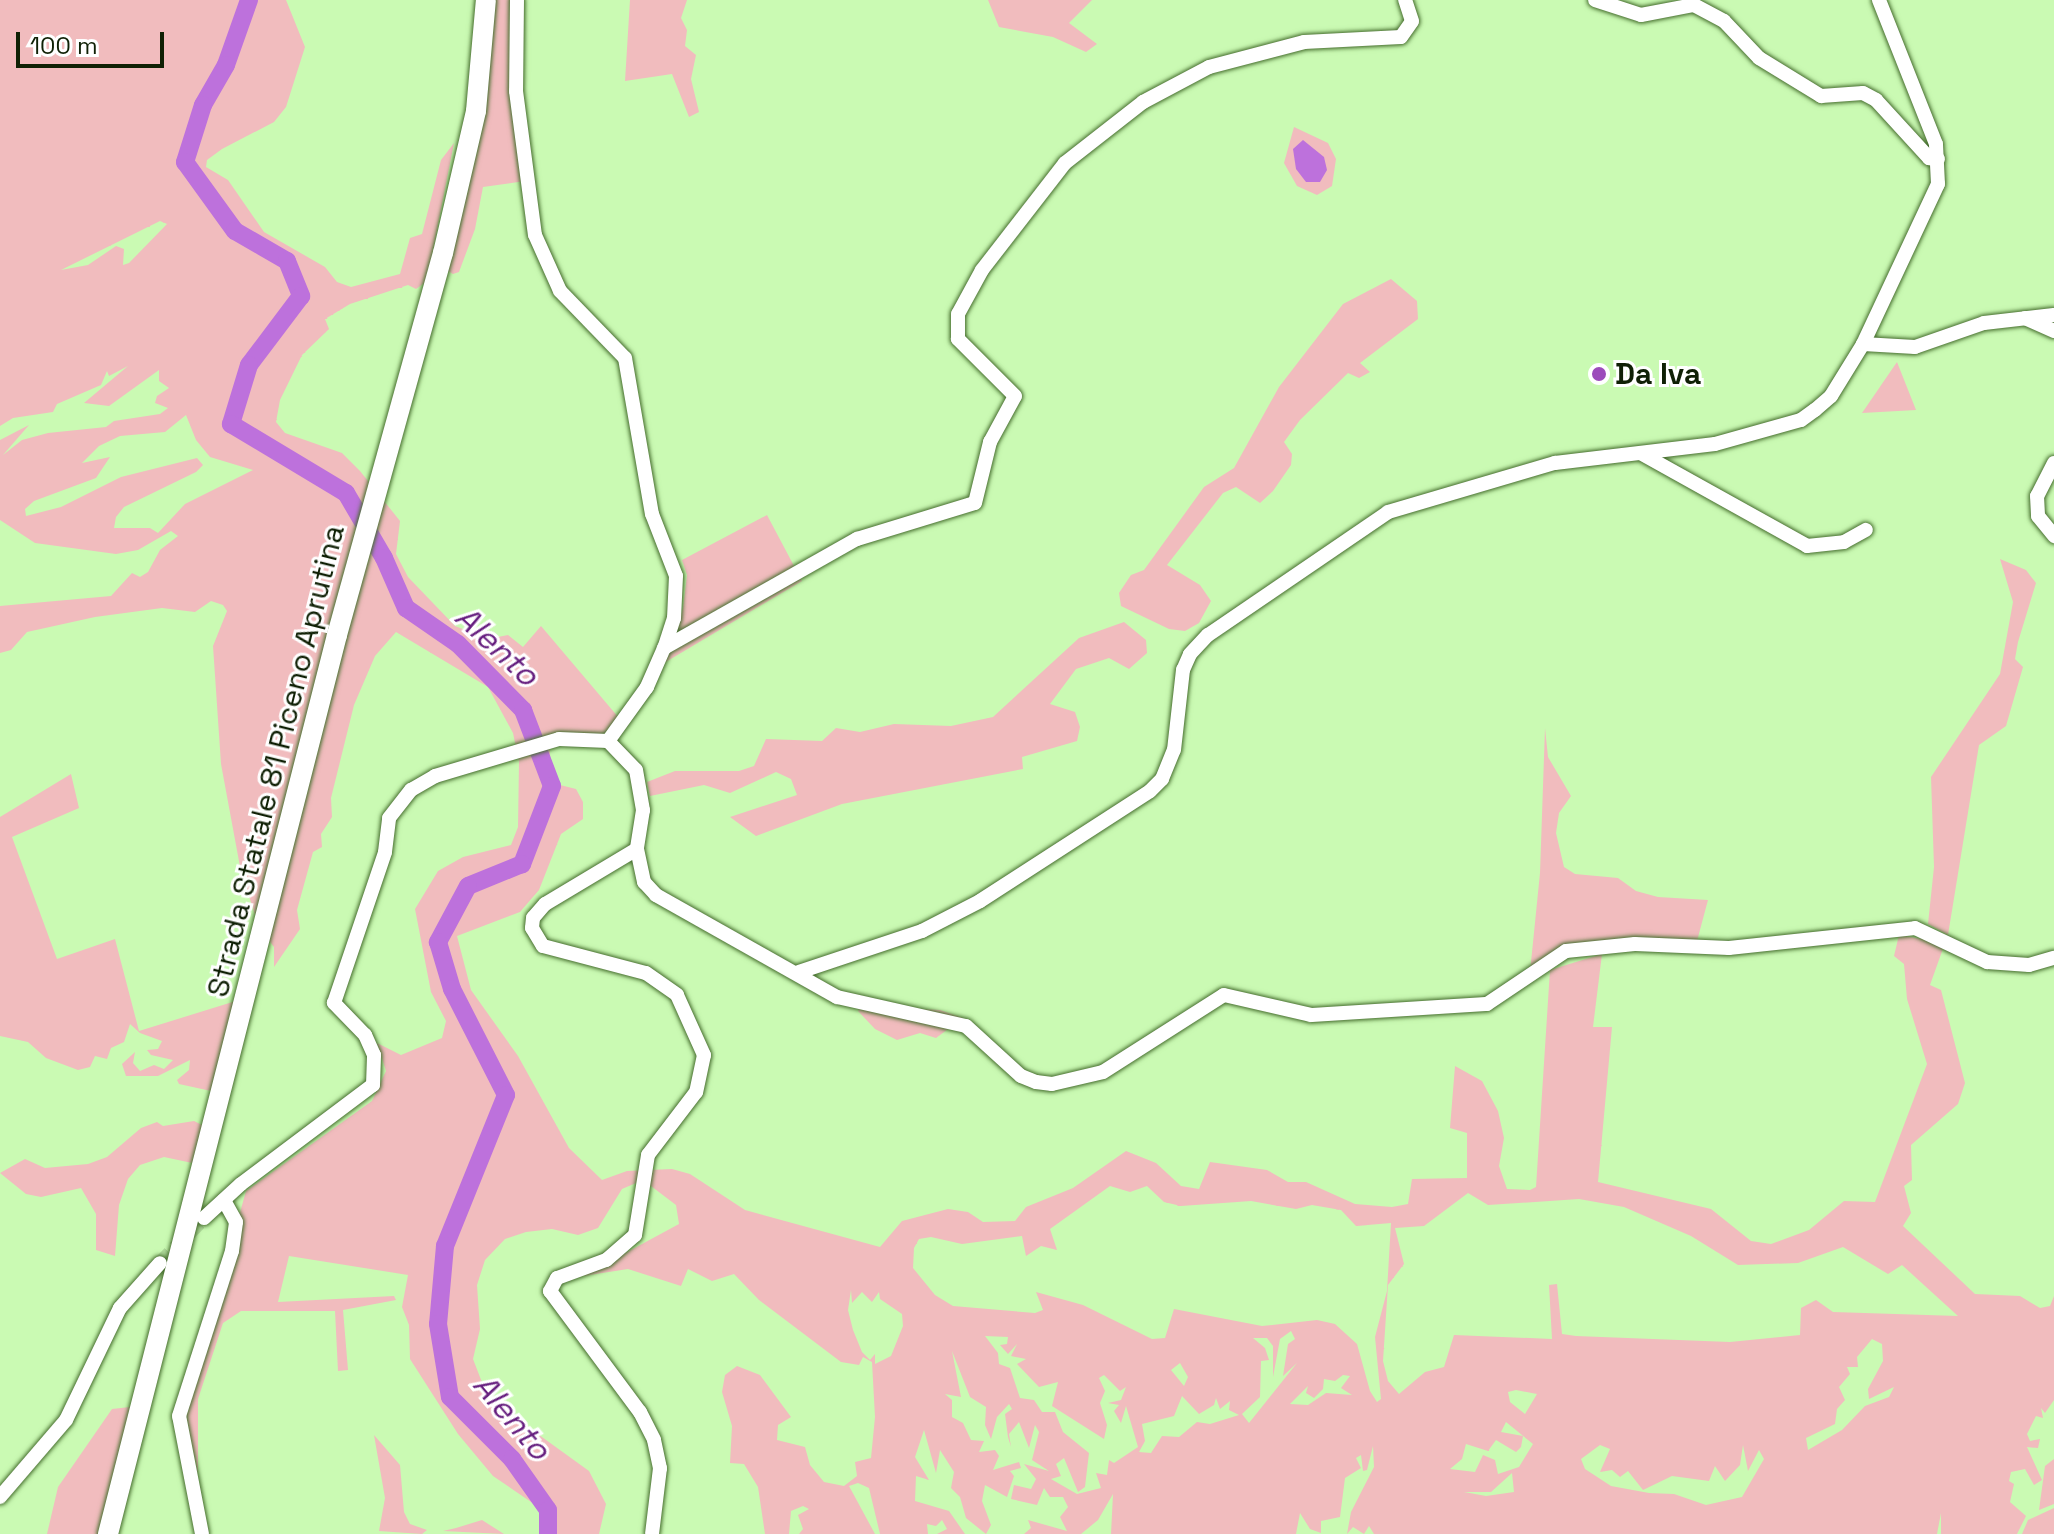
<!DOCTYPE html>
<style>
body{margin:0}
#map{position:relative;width:2054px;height:1534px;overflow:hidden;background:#cafab3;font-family:"Space Grotesk",sans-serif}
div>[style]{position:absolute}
.green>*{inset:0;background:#f1bcbe}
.water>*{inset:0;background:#bd71dc}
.river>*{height:18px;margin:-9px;padding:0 9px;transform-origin:9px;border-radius:9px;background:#bd71dc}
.minor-tunnel>*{height:14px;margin-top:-7px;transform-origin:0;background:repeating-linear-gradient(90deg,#aed999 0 14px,transparent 0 21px)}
.roads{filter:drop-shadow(0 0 2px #456d2d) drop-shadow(0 0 2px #456d2d)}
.minor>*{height:14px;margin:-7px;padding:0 7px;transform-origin:7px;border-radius:7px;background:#fff}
.highway>*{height:20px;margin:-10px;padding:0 10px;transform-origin:10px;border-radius:10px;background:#fff}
.dots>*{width:22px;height:22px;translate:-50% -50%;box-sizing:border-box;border:4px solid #fff;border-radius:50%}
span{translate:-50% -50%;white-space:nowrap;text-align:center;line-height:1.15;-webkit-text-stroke:6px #fff;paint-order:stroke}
.poi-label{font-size:30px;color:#0f2005;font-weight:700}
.left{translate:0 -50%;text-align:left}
.street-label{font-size:30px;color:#0f2005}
.water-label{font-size:32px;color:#651d7e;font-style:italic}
.scale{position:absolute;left:16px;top:32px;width:148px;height:36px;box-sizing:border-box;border:4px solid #0f2005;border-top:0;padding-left:10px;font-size:24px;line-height:28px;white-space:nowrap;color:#0f2005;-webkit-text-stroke:6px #fff;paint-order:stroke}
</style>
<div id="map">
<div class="green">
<i style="clip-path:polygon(evenodd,0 0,286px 0,305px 47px,286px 107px,274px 122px,222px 149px,207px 160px,206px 167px,228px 180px,264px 232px,325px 267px,337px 282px,351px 287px,400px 274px,410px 238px,422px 234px,441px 160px,454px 143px,427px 281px,416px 289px,408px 285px,350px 304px,325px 319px,329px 329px,302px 355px,280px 400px,276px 422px,285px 433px,342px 453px,360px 471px,400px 521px,396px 554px,408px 577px,455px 626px,488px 639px,508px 635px,523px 647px,541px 626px,619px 718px,606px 736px,549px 739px,551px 768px,560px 785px,576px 789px,583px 802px,583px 819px,561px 834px,539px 890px,520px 912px,457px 936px,471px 990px,518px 1056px,569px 1148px,602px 1180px,627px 1171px,672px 1169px,690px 1174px,745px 1210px,880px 1247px,902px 1221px,948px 1209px,968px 1212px,983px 1222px,1015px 1221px,1026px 1207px,1073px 1188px,1126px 1151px,1156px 1163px,1181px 1186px,1199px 1189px,1210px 1162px,1267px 1170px,1288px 1182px,1306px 1182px,1355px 1204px,1392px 1207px,1408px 1204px,1412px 1179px,1467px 1178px,1467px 1133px,1450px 1128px,1455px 1066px,1482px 1081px,1498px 1111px,1504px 1138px,1499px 1166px,1507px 1189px,1530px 1190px,1536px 1187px,1550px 970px,1602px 954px,1593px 1027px,1612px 1027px,1598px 1182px,1711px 1209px,1751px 1241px,1771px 1244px,1809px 1230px,1844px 1201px,1875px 1202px,1927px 1064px,1907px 999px,1904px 964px,1894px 956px,1899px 935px,1945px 943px,1930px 985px,1941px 990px,1965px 1083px,1958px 1104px,1911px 1145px,1912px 1180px,1904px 1186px,1911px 1213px,1903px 1226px,1975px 1294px,2020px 1296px,2040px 1308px,2050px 1306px,2054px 1296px,2054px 1400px,2045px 1413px,2041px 1408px,2043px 1418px,2036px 1416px,2027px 1434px,2030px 1441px,2040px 1439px,2038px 1448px,2027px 1447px,2042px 1480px,2034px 1485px,2025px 1469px,2011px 1472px,2009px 1481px,2014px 1484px,2010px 1502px,2026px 1516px,2017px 1534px,1941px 1534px,1941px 1513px,1937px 1534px,1374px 1534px,1369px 1526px,1364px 1534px,1353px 1527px,1347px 1534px,1351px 1512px,1374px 1467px,1373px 1446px,1367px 1470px,1363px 1471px,1361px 1455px,1356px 1458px,1361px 1468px,1345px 1478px,1340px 1517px,1321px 1521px,1321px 1533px,1310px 1529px,1300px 1513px,1296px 1534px,1111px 1534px,1113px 1494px,1098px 1520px,1081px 1534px,1024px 1534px,1031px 1528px,1028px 1520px,1067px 1531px,1060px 1517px,1068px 1507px,1063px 1497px,1050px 1497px,1044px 1488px,1037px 1505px,1011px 1499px,1014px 1485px,1031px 1489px,1036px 1479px,1024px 1464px,1049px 1471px,1032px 1460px,1039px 1432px,1035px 1425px,1029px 1448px,1019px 1422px,1009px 1434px,1011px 1447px,1008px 1437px,1005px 1414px,1012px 1409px,1009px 1404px,997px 1417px,991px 1439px,985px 1425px,986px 1407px,970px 1397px,952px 1351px,961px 1397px,945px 1394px,952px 1400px,952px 1417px,963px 1423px,971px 1440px,984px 1441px,979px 1452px,995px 1450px,999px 1456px,993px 1470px,1019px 1462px,1021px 1468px,1010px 1471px,1014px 1476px,1007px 1497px,985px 1485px,982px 1501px,991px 1525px,986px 1534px,966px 1518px,960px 1497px,951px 1488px,954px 1472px,940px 1450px,936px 1473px,924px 1430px,915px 1457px,929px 1480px,916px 1476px,915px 1501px,949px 1511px,965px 1534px,937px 1534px,947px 1529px,942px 1520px,936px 1526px,927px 1524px,928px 1534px,880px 1534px,869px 1488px,858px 1483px,849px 1486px,875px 1534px,799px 1534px,803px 1529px,798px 1515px,809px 1509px,803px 1506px,791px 1511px,789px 1534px,765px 1534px,758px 1487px,744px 1464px,730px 1463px,732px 1426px,722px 1392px,725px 1375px,737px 1366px,760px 1375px,791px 1417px,778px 1425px,777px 1440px,805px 1447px,810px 1465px,824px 1482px,844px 1486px,857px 1476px,855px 1462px,871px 1458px,875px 1417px,872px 1362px,863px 1357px,859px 1365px,841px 1362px,759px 1300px,734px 1274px,712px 1281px,688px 1269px,681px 1286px,628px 1269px,583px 1276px,679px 1224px,676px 1205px,643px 1180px,622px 1189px,598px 1228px,578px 1235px,552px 1229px,526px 1232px,505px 1239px,485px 1260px,477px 1285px,480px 1329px,473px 1359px,488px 1398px,589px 1471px,606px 1504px,599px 1534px,541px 1534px,545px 1519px,534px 1504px,493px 1476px,458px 1434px,410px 1359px,409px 1325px,402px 1307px,408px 1275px,289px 1256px,278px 1302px,394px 1296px,396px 1300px,343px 1310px,348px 1370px,338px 1371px,335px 1311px,241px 1311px,223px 1323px,198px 1399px,198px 1474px,185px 1411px,246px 1191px,372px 1101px,386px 1071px,377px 1043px,401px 1055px,442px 1038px,446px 1021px,431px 992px,415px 909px,438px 871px,463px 857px,511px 845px,518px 827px,519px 762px,513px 733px,488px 687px,396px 632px,375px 656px,354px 705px,331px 798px,332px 817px,321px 834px,322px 847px,313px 852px,297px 910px,300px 929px,274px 967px,274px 947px,259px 927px,241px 872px,221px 764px,213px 646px,227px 611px,223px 605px,211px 601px,195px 612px,162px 608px,95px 617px,27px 632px,11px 650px,0 653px,0 606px,111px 596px,132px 573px,140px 577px,148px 572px,160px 550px,178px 536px,171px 531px,138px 550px,116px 554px,35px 543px,0 520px,0 440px,29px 425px,3px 455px,22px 440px,48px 433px,106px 427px,114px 421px,160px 414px,168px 408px,155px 403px,157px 396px,169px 388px,159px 381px,159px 370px,109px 406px,84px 403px,128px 366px,109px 376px,107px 371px,101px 385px,57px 404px,53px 412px,13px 418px,0 426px,0 0,160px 221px,167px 224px,129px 263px,123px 265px,124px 249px,116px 246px,88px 265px,61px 270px,160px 221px,0 0,186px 415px,196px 440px,210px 457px,253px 470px,185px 504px,158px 533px,150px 528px,114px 528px,116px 517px,124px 507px,196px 472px,203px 465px,197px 458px,121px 477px,61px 507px,26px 516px,25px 509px,34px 501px,96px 478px,110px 457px,82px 463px,99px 446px,120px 436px,165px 432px,186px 415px,0 0,1110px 1186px,1130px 1192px,1147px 1186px,1164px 1202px,1181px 1206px,1251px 1201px,1296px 1209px,1312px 1205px,1341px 1210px,1356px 1226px,1391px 1223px,1387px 1291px,1375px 1337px,1381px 1399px,1377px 1402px,1370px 1391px,1357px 1344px,1335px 1324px,1317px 1320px,1262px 1326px,1174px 1309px,1165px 1338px,1152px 1339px,1083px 1305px,1036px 1292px,1043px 1310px,1035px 1313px,953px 1306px,935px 1295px,913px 1268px,914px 1248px,919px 1239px,931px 1237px,962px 1244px,1022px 1236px,1026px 1256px,1041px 1246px,1057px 1250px,1050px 1229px,1110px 1186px,0 0,1468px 1193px,1488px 1205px,1579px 1199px,1624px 1207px,1691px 1236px,1738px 1265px,1798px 1263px,1843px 1247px,1888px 1274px,1902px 1265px,1958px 1316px,1833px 1312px,1816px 1300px,1801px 1308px,1800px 1335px,1730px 1342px,1576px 1336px,1562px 1334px,1557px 1284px,1549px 1285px,1552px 1339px,1454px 1335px,1444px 1367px,1425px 1372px,1399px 1394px,1388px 1381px,1383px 1361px,1388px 1285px,1404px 1264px,1395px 1228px,1424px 1226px,1468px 1193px,0 0,851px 1290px,852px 1303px,862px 1292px,872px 1302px,879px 1292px,880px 1299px,902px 1314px,903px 1326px,891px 1356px,875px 1364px,875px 1354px,870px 1360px,862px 1352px,853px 1330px,848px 1310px,851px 1290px,0 0,1291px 1331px,1295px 1339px,1288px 1344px,1283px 1376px,1297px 1363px,1249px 1423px,1242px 1414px,1260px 1397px,1261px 1361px,1269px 1360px,1265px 1348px,1253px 1338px,1267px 1338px,1273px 1346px,1273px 1377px,1280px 1339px,1291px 1331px,0 0,985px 1336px,1008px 1337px,1007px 1344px,1000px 1345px,1008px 1354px,1017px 1344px,1011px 1356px,1026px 1359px,1017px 1364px,1039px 1387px,1058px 1382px,1052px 1406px,1104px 1439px,1107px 1425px,1100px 1403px,1105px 1391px,1099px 1378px,1104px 1375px,1120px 1391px,1126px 1387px,1121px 1400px,1108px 1403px,1119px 1405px,1114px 1411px,1121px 1423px,1126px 1406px,1138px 1447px,1114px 1463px,1109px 1460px,1107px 1475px,1096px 1473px,1101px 1488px,1077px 1494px,1051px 1479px,1061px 1476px,1056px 1464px,1064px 1458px,1078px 1492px,1085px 1487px,1089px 1453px,1063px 1432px,1055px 1412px,1042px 1412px,1034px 1400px,1020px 1398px,1010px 1368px,999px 1364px,998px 1353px,985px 1336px,0 0,1872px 1339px,1882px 1344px,1883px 1361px,1868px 1389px,1869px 1399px,1894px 1387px,1889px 1397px,1865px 1406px,1842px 1430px,1808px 1450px,1806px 1438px,1835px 1424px,1837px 1409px,1845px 1400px,1839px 1387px,1850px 1374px,1847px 1367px,1858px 1367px,1857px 1357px,1872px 1339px,0 0,1180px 1363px,1188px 1377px,1184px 1386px,1171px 1370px,1180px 1363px,0 0,1343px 1375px,1350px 1376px,1341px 1388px,1352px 1395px,1326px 1393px,1308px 1405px,1290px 1404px,1308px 1386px,1306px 1393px,1314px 1398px,1323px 1389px,1324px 1379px,1335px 1381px,1343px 1375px,0 0,1516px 1390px,1537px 1394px,1525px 1414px,1510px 1402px,1508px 1392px,1516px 1390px,0 0,1182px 1396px,1199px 1414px,1214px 1405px,1216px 1398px,1220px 1409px,1230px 1401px,1229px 1410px,1239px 1415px,1210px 1424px,1197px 1422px,1179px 1437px,1162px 1436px,1151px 1453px,1139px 1452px,1145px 1441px,1142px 1424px,1174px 1416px,1182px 1396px,0 0,1506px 1422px,1533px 1444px,1519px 1467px,1498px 1474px,1495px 1460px,1483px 1455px,1475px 1472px,1450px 1469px,1462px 1459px,1466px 1444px,1488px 1451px,1496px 1440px,1516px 1452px,1521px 1447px,1523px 1436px,1501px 1432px,1506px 1422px,0 0,1600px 1445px,1610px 1449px,1600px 1472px,1612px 1470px,1620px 1477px,1628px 1471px,1643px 1490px,1672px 1476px,1709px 1481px,1715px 1466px,1725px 1481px,1740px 1465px,1743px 1445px,1748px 1471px,1759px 1450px,1764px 1459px,1742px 1497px,1706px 1505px,1674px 1494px,1649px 1493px,1611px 1486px,1585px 1469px,1581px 1459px,1600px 1445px,0 0,1512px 1473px,1514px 1492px,1486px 1496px,1464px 1492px,1491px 1492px,1512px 1473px)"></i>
<i style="clip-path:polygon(494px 0,515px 0,525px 181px,483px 187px,475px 229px,459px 272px,453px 274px,448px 271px,481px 134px)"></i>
<i style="clip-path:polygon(630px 0,687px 0,681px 18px,687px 30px,685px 46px,696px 55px,691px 79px,699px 112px,689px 117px,672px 74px,625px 81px)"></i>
<i style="clip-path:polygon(988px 0,1092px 0,1069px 23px,1097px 44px,1086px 52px,1053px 37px,999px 27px)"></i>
<i style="clip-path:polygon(1294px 127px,1328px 143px,1336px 159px,1332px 186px,1317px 195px,1297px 186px,1284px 163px)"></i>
<i style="clip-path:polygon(1391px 279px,1417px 301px,1418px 319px,1360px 363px,1370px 372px,1359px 378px,1348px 373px,1300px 420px,1284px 442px,1292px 454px,1291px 465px,1273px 491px,1260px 503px,1236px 487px,1223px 493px,1167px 565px,1200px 585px,1211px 601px,1199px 623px,1185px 631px,1169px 629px,1121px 606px,1119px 593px,1131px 575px,1144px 570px,1204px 487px,1234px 468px,1279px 387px,1343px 304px)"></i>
<i style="clip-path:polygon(1897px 362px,1916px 410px,1862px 413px)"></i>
<i style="clip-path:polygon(767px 515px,802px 581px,664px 663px,683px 608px,687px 575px,682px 560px)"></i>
<i style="clip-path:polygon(2000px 559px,2026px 570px,2036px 583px,2018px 642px,2015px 659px,2023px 667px,2006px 726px,1979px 745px,1948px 935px,1928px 924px,1934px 867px,1931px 777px,2000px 674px,2013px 602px)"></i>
<i style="clip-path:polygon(1124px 622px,1146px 640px,1147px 653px,1129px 669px,1109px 658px,1076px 669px,1050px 704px,1075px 712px,1080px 727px,1077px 741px,1022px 757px,1023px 769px,842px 804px,756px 836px,730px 817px,797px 795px,791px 779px,776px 772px,730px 793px,704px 785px,650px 796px,647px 782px,675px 771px,739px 771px,754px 766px,766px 739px,822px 741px,836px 728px,860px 732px,894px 724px,951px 726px,993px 717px,1079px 638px)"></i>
<i style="clip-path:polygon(1545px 728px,1548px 757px,1571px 796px,1559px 813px,1556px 833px,1564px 867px,1575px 874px,1618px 878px,1636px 891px,1658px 897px,1708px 900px,1697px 941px,1569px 945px,1530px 972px,1540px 873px)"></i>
<i style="clip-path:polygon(71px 774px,79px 808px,12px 837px,57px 959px,115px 939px,139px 1031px,239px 1000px,211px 1091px,179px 1084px,177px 1080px,189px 1070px,190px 1060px,158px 1076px,126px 1076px,122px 1064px,135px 1052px,133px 1063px,140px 1071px,154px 1065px,164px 1069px,173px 1060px,151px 1055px,147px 1050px,158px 1049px,162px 1041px,140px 1033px,130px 1024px,124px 1042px,111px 1048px,107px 1059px,95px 1056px,90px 1067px,78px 1070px,46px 1058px,28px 1042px,0 1036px,0 817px)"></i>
<i style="clip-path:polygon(861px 1006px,940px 1010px,963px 1018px,936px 1038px,920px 1033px,897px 1040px,875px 1029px,858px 1011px)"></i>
<i style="clip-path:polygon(194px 1121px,204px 1126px,197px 1164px,164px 1157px,140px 1165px,128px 1179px,119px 1205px,115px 1256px,96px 1250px,96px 1214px,81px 1188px,41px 1197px,26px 1194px,0 1173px,25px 1159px,45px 1168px,88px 1164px,107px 1157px,141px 1128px,157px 1122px,163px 1126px)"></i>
<i style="clip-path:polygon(130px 1407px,100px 1534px,47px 1534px,58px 1487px,112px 1409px)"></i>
<i style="clip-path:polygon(374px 1435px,400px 1465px,404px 1512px,410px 1524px,427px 1530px,422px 1534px,379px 1531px,385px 1498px)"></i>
<i style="clip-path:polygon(2054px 1459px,2054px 1504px,2039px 1510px,2045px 1466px)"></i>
<i style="clip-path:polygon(2054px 1508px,2054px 1534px,2022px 1534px,2028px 1520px)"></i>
<i style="clip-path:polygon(482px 1520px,504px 1534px,443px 1531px,456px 1528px)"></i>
</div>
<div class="water">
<i style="clip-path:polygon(1303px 140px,1324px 157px,1327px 170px,1320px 182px,1306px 182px,1296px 169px,1293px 149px)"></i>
</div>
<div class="river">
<i style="left:249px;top:0;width:69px;rotate:109.5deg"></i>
<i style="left:226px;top:65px;width:46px;rotate:119.9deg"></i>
<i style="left:203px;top:105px;width:60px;rotate:107.5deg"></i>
<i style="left:185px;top:162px;width:85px;rotate:54.1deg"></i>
<i style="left:235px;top:231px;width:60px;rotate:30deg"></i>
<i style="left:287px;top:261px;width:38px;rotate:68deg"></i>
<i style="left:301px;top:296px;width:86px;rotate:127deg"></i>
<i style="left:249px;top:365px;width:62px;rotate:107deg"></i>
<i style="left:231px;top:424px;width:134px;rotate:31deg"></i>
<i style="left:346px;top:493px;width:75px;rotate:59.7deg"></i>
<i style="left:384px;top:558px;width:55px;rotate:66.3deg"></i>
<i style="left:406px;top:608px;width:63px;rotate:34.7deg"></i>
<i style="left:458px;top:644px;width:93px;rotate:45.4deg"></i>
<i style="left:523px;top:710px;width:81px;rotate:69.1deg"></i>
<i style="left:552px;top:786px;width:84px;rotate:111deg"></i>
<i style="left:522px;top:864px;width:58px;rotate:157.8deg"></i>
<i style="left:468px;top:886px;width:64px;rotate:118.2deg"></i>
<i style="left:438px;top:942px;width:49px;rotate:73.4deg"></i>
<i style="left:452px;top:989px;width:119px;rotate:63deg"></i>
<i style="left:506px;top:1095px;width:163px;rotate:112deg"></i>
<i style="left:445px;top:1246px;width:78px;rotate:95.1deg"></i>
<i style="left:438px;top:1324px;width:74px;rotate:80.7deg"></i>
<i style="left:450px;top:1397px;width:88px;rotate:45deg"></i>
<i style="left:512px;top:1459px;width:62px;rotate:54.8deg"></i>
<i style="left:548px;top:1510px;width:24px;rotate:90deg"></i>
</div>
<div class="minor-tunnel">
<i style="left:160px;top:1263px;width:63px;rotate:-45.6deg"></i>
</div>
<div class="roads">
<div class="minor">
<i style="left:517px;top:0;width:91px;rotate:90.6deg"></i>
<i style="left:516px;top:91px;width:145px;rotate:82.5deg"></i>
<i style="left:535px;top:235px;width:61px;rotate:65.9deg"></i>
<i style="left:560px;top:291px;width:93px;rotate:45.9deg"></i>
<i style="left:625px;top:358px;width:158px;rotate:80.2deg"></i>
<i style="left:652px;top:514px;width:66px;rotate:68.8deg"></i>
<i style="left:676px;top:576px;width:42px;rotate:92.7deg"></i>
<i style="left:674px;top:618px;width:32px;rotate:108deg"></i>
<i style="left:664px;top:648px;width:43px;rotate:113.6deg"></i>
<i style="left:647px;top:687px;width:67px;rotate:125.8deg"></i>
<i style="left:1595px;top:0;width:48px;rotate:18.1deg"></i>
<i style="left:1641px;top:15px;width:54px;rotate:-10.7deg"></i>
<i style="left:1694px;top:5px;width:34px;rotate:28deg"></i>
<i style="left:1724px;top:21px;width:51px;rotate:46.6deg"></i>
<i style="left:1759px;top:58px;width:73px;rotate:31.5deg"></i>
<i style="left:1821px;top:96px;width:42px;rotate:-4.1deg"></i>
<i style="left:1863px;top:93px;width:15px;rotate:28deg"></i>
<i style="left:1876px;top:100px;width:79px;rotate:47.6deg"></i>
<i style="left:1929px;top:158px;width:9px;rotate:6deg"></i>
<i style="left:2025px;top:318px;width:32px;rotate:24deg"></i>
<i style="left:1863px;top:344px;width:52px;rotate:3.3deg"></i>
<i style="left:1915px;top:347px;width:73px;rotate:-19.2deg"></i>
<i style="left:1984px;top:323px;width:70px;rotate:-6.5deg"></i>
<i style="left:1642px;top:454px;width:189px;rotate:29.1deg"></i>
<i style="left:1807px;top:546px;width:37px;rotate:-6deg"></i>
<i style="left:1844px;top:542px;width:25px;rotate:-29deg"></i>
<i style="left:2054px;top:463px;width:37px;rotate:117deg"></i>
<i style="left:2037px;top:496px;width:20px;rotate:87deg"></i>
<i style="left:2038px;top:516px;width:26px;rotate:51deg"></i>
<i style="left:664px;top:648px;width:222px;rotate:-29.5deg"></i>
<i style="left:857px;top:539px;width:123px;rotate:-17deg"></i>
<i style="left:975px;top:503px;width:63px;rotate:-76.2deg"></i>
<i style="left:990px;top:442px;width:52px;rotate:-61.5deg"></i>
<i style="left:1015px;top:396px;width:81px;rotate:-135deg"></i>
<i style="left:958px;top:339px;width:25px;rotate:-90deg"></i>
<i style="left:958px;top:314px;width:50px;rotate:-61.4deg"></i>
<i style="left:982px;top:270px;width:135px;rotate:-52.2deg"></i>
<i style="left:1065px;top:163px;width:99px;rotate:-38deg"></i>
<i style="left:1143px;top:102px;width:75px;rotate:-27.9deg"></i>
<i style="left:1209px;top:67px;width:98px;rotate:-14.7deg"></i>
<i style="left:1304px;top:42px;width:97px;rotate:-3deg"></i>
<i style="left:1401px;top:37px;width:19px;rotate:-55deg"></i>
<i style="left:1412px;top:21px;width:22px;rotate:-108deg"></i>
<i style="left:637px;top:849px;width:107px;rotate:149.1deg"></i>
<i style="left:545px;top:904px;width:18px;rotate:131deg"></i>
<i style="left:533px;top:918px;width:10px;rotate:96deg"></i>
<i style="left:532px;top:928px;width:21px;rotate:59deg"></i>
<i style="left:543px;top:946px;width:106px;rotate:14.7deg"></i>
<i style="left:646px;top:973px;width:38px;rotate:35deg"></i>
<i style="left:677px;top:995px;width:66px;rotate:65.8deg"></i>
<i style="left:704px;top:1055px;width:38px;rotate:102deg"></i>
<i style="left:696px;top:1092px;width:79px;rotate:127.3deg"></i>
<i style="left:648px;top:1155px;width:81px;rotate:99.2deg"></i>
<i style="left:635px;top:1235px;width:38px;rotate:139deg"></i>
<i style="left:606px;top:1260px;width:52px;rotate:159.8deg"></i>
<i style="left:557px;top:1278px;width:15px;rotate:118deg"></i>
<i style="left:550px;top:1291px;width:151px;rotate:53.4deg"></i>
<i style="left:640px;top:1412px;width:31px;rotate:63deg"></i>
<i style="left:654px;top:1440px;width:29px;rotate:78deg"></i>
<i style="left:660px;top:1468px;width:66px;rotate:96.9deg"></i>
<i style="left:799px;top:972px;width:130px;rotate:-18.4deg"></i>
<i style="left:922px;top:931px;width:65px;rotate:-27.3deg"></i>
<i style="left:980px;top:901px;width:202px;rotate:-32.9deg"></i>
<i style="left:1150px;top:791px;width:17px;rotate:-45deg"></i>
<i style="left:1162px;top:779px;width:31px;rotate:-68deg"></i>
<i style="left:1174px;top:750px;width:81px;rotate:-83.6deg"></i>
<i style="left:1183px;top:670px;width:17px;rotate:-66deg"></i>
<i style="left:1190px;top:654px;width:26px;rotate:-47deg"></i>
<i style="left:1208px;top:635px;width:218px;rotate:-34.3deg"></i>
<i style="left:1388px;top:512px;width:174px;rotate:-16.4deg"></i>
<i style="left:1555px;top:463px;width:161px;rotate:-6.8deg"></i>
<i style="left:1715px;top:444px;width:89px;rotate:-15.6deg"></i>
<i style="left:1801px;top:420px;width:17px;rotate:-36deg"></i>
<i style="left:1815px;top:410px;width:21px;rotate:-41deg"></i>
<i style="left:1831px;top:396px;width:61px;rotate:-58.4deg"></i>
<i style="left:1863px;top:344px;width:177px;rotate:-64.9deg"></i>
<i style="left:1938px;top:184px;width:40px;rotate:-92.9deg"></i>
<i style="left:1936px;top:144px;width:155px;rotate:-111.6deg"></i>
<i style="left:204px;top:1218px;width:50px;rotate:-42.6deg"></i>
<i style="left:241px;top:1184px;width:165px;rotate:-36.9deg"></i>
<i style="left:373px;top:1085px;width:30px;rotate:-88deg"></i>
<i style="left:374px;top:1055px;width:22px;rotate:-114deg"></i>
<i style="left:365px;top:1035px;width:45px;rotate:-134.1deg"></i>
<i style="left:334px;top:1003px;width:159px;rotate:-71.3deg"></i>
<i style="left:385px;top:852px;width:34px;rotate:-83deg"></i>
<i style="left:389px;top:818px;width:36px;rotate:-52deg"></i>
<i style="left:411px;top:790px;width:28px;rotate:-30deg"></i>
<i style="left:435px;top:776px;width:129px;rotate:-16.6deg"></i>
<i style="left:559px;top:739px;width:49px;rotate:2.3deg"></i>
<i style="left:608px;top:741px;width:40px;rotate:46deg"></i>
<i style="left:636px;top:770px;width:41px;rotate:80.1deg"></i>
<i style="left:643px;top:810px;width:39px;rotate:99deg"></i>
<i style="left:637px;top:849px;width:34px;rotate:78deg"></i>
<i style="left:644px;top:882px;width:18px;rotate:47deg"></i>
<i style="left:656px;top:895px;width:208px;rotate:29.4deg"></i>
<i style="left:837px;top:997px;width:132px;rotate:12.7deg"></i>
<i style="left:966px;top:1026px;width:74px;rotate:42.3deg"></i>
<i style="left:1021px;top:1076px;width:16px;rotate:22deg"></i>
<i style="left:1036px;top:1082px;width:16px;rotate:7deg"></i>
<i style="left:1052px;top:1084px;width:52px;rotate:-13.2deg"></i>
<i style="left:1103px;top:1072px;width:143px;rotate:-32.5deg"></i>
<i style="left:1224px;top:995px;width:89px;rotate:12.9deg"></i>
<i style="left:1311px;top:1015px;width:176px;rotate:-3.6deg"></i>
<i style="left:1487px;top:1004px;width:95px;rotate:-33.9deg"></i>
<i style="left:1566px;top:951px;width:69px;rotate:-5.8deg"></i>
<i style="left:1635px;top:944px;width:94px;rotate:2.4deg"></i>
<i style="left:1729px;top:948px;width:187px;rotate:-6.1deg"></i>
<i style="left:1915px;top:928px;width:80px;rotate:25.3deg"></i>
<i style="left:1987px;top:962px;width:42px;rotate:4.1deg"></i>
<i style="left:2029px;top:965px;width:26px;rotate:-16deg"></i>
<i style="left:0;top:1497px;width:101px;rotate:-49.4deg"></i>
<i style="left:66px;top:1420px;width:124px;rotate:-64.3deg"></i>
<i style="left:120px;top:1308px;width:60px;rotate:-48.4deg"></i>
<i style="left:202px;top:1534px;width:120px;rotate:-101deg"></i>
<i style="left:179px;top:1416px;width:173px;rotate:-72.2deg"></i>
<i style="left:232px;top:1251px;width:29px;rotate:-82deg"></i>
<i style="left:236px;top:1222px;width:25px;rotate:-119deg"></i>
</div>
<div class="highway">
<i style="left:108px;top:1534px;width:928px;rotate:-75.71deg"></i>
<i style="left:337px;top:635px;width:396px;rotate:-74.5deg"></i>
<i style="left:443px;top:253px;width:146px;rotate:-76.9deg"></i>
<i style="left:476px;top:111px;width:111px;rotate:-84.9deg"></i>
</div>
</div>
<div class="dots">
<i style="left:1599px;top:374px;background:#9c4bbb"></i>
</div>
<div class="poi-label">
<span class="left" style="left:1615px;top:374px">Da Iva</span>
</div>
<div class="street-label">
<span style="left:276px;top:761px;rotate:-76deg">Strada Statale 81 Piceno Aprutina</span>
</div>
<div class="water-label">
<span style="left:497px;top:646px;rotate:43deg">Alento</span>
<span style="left:512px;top:1417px;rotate:50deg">Alento</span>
</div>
<div class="scale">100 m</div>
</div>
